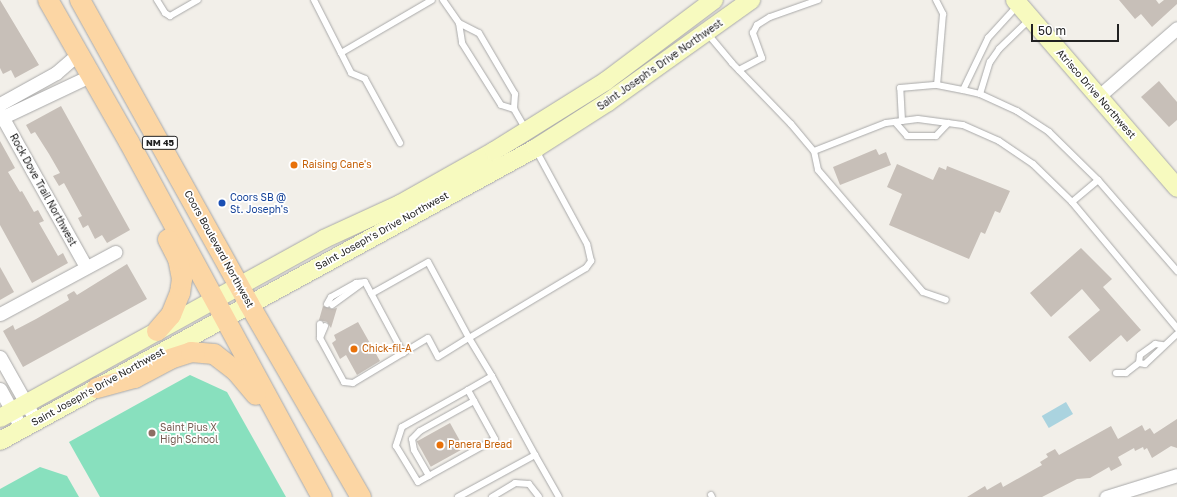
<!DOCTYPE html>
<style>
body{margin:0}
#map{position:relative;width:1177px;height:497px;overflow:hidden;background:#f2efe9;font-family:"Golos Text",sans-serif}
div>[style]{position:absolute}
.pitch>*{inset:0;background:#88e0be}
.water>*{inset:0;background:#aad3df;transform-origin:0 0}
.building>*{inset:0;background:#c7bfb8;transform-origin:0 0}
.roads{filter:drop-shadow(0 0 1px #a9a9a9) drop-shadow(0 0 1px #a9a9a9)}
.lane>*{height:6px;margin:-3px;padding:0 3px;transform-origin:3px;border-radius:3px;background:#fff}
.street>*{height:13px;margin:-6.5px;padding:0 6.5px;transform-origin:6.5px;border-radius:6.5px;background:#fff}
.secondary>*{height:18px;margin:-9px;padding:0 9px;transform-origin:9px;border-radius:9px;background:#f7fabf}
.primary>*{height:20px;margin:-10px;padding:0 10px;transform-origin:10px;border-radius:10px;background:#fcd6a4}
.dots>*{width:11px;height:11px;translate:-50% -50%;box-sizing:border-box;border:2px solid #fff;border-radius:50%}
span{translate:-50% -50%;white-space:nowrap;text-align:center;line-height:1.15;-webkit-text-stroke:3.5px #fff;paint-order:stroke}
.shield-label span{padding:1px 3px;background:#fff;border:1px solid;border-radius:3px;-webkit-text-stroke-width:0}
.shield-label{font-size:9px;color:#222;font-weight:700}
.street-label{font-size:10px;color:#222}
.food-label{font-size:10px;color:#c56008}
.left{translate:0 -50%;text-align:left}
.transit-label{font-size:10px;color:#164399}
.education-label{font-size:10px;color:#785e54}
.scale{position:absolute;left:1031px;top:24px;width:88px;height:18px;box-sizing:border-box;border:2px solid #222;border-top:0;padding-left:5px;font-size:12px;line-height:14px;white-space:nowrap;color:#222;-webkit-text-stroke:3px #fff;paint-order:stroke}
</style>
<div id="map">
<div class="pitch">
<i style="clip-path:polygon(190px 375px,227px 392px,286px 497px,100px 497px,69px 442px)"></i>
<i style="clip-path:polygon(40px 467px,67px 476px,79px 497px,0 497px,0 489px)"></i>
</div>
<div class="water">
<i style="left:1066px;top:402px;width:14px;height:28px;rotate:60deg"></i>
</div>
<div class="building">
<i style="clip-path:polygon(0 0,39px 65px,15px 78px,11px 70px,3px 74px,0 68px)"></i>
<i style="clip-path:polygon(1119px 0,1156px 0,1159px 4px,1164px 0,1177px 0,1177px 4px,1152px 27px,1141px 14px,1135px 19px)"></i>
<i style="clip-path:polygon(1159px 81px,1177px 102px,1177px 120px,1169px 127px,1141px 97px)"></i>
<i style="clip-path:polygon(61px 106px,130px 230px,107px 243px,102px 235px,95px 239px,88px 225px,83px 228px,78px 218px,82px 216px,64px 183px,59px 186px,53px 176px,60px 173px,49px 154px,35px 132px,31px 134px,26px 125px)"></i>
<i style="clip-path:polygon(0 141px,15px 168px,8px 172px,20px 192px,22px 191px,34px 212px,38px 210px,44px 221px,39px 223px,58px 256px,63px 253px,68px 263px,32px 283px,0 225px)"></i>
<i style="clip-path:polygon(876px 149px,879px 155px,886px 152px,891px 165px,840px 185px,833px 167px)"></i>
<i style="clip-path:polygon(897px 164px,933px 180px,939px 167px,946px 170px,947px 166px,1010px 191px,1000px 213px,995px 211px,985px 234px,981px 232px,969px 259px,889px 225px,902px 194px,887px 187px)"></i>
<i style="clip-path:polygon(1081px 248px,1112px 279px,1103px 287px,1141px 330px,1127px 342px,1121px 335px,1090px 362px,1068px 337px,1100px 310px,1082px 289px,1051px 317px,1030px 293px)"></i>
<i style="clip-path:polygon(127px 264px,147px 299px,23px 367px,3px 331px,13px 325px,15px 330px,36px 319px,69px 300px,67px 295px,74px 291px,77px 295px)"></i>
<i style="clip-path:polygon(0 267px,14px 292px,0 300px)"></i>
<i style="clip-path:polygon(323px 306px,332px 309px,337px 308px,331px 328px,327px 322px,319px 320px)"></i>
<i style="clip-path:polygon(358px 322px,380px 361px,357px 375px,346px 355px,340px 359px,332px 343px,336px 340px,334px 335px)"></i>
<i style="clip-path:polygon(1177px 419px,1177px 448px,1171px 446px,1152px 458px,1147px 448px,1144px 450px,1143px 447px,1135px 451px,1134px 448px,1118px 457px,1122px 465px,1111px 471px,1109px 467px,1090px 478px,1077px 479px,1042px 497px,967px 497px,985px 486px,987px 490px,1001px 482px,1003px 487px,1042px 465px,1040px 462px,1048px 457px,1046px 454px,1055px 449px,1059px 455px,1111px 426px,1118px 439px,1142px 425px,1145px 431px,1150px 428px,1154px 434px)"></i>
<i style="left:450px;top:423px;width:29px;height:38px;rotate:61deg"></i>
</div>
<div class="roads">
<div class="lane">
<i style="left:157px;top:0;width:15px;rotate:58deg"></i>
<i style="left:165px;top:13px;width:6px;rotate:31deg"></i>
<i style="left:170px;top:16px;width:32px;rotate:-30deg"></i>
<i style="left:314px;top:0;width:59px;rotate:63deg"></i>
<i style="left:341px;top:53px;width:105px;rotate:-30.2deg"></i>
<i style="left:443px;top:0;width:28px;rotate:55deg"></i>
<i style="left:459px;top:23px;width:22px;rotate:27deg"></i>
<i style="left:479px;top:33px;width:71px;rotate:59.5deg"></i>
<i style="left:515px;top:94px;width:15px;rotate:94deg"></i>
<i style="left:514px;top:109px;width:24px;rotate:60deg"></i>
<i style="left:936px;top:0;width:16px;rotate:63deg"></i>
<i style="left:943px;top:14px;width:71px;rotate:94.8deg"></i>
<i style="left:459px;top:23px;width:20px;rotate:81deg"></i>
<i style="left:462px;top:43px;width:73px;rotate:57.8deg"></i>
<i style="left:501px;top:105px;width:14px;rotate:17deg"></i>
<i style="left:707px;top:33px;width:39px;rotate:50deg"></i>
<i style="left:732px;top:63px;width:85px;rotate:46deg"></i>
<i style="left:791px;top:124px;width:35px;rotate:50deg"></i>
<i style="left:814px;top:151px;width:19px;rotate:78deg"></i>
<i style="left:818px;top:170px;width:161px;rotate:49.3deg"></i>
<i style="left:923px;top:292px;width:24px;rotate:19deg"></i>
<i style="left:341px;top:53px;width:22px;rotate:63deg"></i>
<i style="left:351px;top:73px;width:15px;rotate:23deg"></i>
<i style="left:365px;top:79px;width:73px;rotate:61.3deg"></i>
<i style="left:739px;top:70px;width:26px;rotate:-28deg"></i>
<i style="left:762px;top:58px;width:27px;rotate:-110deg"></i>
<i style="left:753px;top:33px;width:9px;rotate:-63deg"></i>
<i style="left:757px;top:25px;width:15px;rotate:-32deg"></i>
<i style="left:770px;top:17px;width:51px;rotate:-19.5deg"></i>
<i style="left:963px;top:90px;width:58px;rotate:-64.3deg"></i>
<i style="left:988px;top:38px;width:45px;rotate:-47.7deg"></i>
<i style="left:980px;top:94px;width:34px;rotate:-73deg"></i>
<i style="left:990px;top:62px;width:16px;rotate:-55deg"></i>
<i style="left:999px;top:49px;width:43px;rotate:-44.1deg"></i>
<i style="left:902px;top:121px;width:33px;rotate:-93deg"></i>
<i style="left:900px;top:88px;width:37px;rotate:-5deg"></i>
<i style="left:937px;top:85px;width:26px;rotate:11deg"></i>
<i style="left:963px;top:90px;width:17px;rotate:13deg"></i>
<i style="left:980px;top:94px;width:41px;rotate:24.7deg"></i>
<i style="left:1017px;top:111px;width:38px;rotate:33deg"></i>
<i style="left:1049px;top:132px;width:69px;rotate:44.4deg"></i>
<i style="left:1098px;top:180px;width:121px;rotate:49deg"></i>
<i style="left:895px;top:122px;width:18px;rotate:49deg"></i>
<i style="left:907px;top:136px;width:29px"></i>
<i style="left:936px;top:136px;width:18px;rotate:-47deg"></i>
<i style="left:814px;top:151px;width:77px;rotate:-21.3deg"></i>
<i style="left:886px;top:123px;width:32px;rotate:-7deg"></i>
<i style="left:918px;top:119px;width:45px;rotate:7.6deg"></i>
<i style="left:963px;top:125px;width:39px;rotate:24deg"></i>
<i style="left:999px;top:141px;width:41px;rotate:34.1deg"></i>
<i style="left:1033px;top:164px;width:54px;rotate:44.3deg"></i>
<i style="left:1072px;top:202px;width:164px;rotate:50.2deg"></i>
<i style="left:1072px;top:202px;width:34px;rotate:-40deg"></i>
<i style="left:327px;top:304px;width:8px;rotate:-60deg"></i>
<i style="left:331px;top:297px;width:29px;rotate:-29deg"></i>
<i style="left:356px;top:283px;width:9px;rotate:-6deg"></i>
<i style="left:365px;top:282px;width:81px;rotate:61.8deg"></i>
<i style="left:332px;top:305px;width:36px;rotate:-36deg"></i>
<i style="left:320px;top:324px;width:14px;rotate:90deg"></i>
<i style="left:325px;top:326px;width:13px;rotate:113deg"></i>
<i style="left:320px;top:338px;width:50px;rotate:61.4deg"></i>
<i style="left:344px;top:382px;width:9px;rotate:6deg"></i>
<i style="left:353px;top:383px;width:87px;rotate:-31deg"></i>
<i style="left:428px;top:338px;width:21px;rotate:62deg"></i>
<i style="left:438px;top:357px;width:36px;rotate:-32deg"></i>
<i style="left:469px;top:338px;width:86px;rotate:-118.3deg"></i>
<i style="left:428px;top:262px;width:65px;rotate:150.7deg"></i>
<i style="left:1139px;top:363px;width:6px;rotate:9deg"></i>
<i style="left:1145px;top:364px;width:44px;rotate:-43.2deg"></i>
<i style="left:1116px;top:373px;width:10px"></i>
<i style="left:1126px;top:373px;width:16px;rotate:-38deg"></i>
<i style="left:1139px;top:363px;width:8px;rotate:-83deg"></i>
<i style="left:1140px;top:355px;width:19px;rotate:-36deg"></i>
<i style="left:1155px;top:344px;width:7px;rotate:8deg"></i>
<i style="left:492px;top:376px;width:44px;rotate:-121.2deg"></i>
<i style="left:469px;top:338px;width:136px;rotate:-30.9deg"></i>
<i style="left:586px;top:268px;width:9px;rotate:-54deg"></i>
<i style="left:591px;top:261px;width:17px;rotate:-103deg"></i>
<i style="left:587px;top:244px;width:107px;rotate:-118.5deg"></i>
<i style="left:535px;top:455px;width:48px;rotate:60.3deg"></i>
<i style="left:429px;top:476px;width:30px;rotate:-120deg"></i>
<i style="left:414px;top:450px;width:11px;rotate:-100deg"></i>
<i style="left:412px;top:439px;width:11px;rotate:-45deg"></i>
<i style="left:420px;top:431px;width:62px;rotate:-29.1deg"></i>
<i style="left:711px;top:495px;width:2px;rotate:63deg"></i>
<i style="left:458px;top:497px;width:88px;rotate:-28.6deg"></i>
<i style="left:535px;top:455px;width:90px;rotate:-118.6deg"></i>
<i style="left:492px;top:376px;width:28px;rotate:150deg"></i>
<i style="left:468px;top:390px;width:76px;rotate:150.7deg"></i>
<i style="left:402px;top:427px;width:20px;rotate:108deg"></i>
<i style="left:396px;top:446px;width:42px;rotate:58.6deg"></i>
<i style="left:418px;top:482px;width:88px;rotate:-29.2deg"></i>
<i style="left:495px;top:439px;width:56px;rotate:-118.9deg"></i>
<i style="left:492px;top:497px;width:27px;rotate:-31deg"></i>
<i style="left:515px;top:483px;width:14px;rotate:4deg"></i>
<i style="left:529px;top:484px;width:16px;rotate:52deg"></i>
</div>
<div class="street">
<i style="left:1099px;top:96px;width:103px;rotate:-41.1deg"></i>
<i style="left:0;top:104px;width:64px;rotate:-29deg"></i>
<i style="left:56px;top:73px;width:30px;rotate:-41deg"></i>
<i style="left:0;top:113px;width:176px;rotate:60.8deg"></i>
<i style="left:3px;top:117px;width:98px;rotate:-25.3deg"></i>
<i style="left:0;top:314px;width:131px;rotate:-28.3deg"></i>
<i style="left:0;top:357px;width:73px;rotate:60.6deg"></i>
<i style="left:0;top:389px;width:46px;rotate:61.2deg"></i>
<i style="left:1106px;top:497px;width:74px;rotate:-17.2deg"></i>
</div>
<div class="secondary">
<i style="left:1015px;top:0;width:248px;rotate:49.2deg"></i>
<i style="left:0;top:418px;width:370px;rotate:-28.9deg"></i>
<i style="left:324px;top:239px;width:84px;rotate:-24.7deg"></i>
<i style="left:400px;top:204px;width:108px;rotate:-29.4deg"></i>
<i style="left:494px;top:151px;width:132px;rotate:-32deg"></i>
<i style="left:606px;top:81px;width:135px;rotate:-36.9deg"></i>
<i style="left:0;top:441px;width:611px;rotate:-28.66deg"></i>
<i style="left:536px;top:148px;width:85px;rotate:-32.6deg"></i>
<i style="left:608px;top:102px;width:176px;rotate:-35.5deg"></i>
</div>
<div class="primary">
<i style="left:48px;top:0;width:163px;rotate:60.3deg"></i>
<i style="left:129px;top:142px;width:404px;rotate:61.5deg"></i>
<i style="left:80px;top:0;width:348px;rotate:60.9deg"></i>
<i style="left:249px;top:304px;width:223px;rotate:59.9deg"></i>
<i style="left:157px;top:331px;width:21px;rotate:-49deg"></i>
<i style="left:171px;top:315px;width:24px;rotate:-68deg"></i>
<i style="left:180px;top:293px;width:14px;rotate:-82deg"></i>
<i style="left:182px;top:279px;width:20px;rotate:-101deg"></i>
<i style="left:178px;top:259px;width:22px;rotate:-117deg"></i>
<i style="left:97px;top:388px;width:39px;rotate:-15deg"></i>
<i style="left:135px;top:378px;width:40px;rotate:-28deg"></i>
<i style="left:170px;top:359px;width:22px;rotate:-18deg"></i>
<i style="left:191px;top:352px;width:23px;rotate:5deg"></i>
<i style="left:214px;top:354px;width:28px;rotate:38deg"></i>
<i style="left:236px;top:371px;width:31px;rotate:50deg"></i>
</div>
</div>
<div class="dots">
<i style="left:294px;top:165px;background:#e8710a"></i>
<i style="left:222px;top:203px;background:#1a4fb4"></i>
<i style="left:354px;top:349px;background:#e8710a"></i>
<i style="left:152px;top:433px;background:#8d6e63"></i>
<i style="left:440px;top:445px;background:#e8710a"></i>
</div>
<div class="shield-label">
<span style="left:160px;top:143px">NM 45</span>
</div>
<div class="street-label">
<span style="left:660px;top:65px;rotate:-35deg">Saint Joseph's Drive Northwest</span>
<span style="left:1096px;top:94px;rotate:49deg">Atrisco Drive Northwest</span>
<span style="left:43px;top:190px;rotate:61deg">Rock Dove Trail Northwest</span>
<span style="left:382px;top:231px;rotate:-29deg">Saint Joseph's Drive Northwest</span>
<span style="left:219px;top:249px;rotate:61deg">Coors Boulevard Northwest</span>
<span style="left:98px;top:387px;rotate:-29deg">Saint Joseph's Drive Northwest</span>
</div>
<div class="food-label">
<span class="left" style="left:302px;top:165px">Raising Cane's</span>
<span class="left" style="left:362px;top:349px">Chick-fil-A</span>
<span class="left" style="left:448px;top:445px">Panera Bread</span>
</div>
<div class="transit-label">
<span class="left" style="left:230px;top:203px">Coors SB @<br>St. Joseph's</span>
</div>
<div class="education-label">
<span class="left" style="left:160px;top:433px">Saint Pius X<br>High School</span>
</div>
<div class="scale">50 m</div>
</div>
